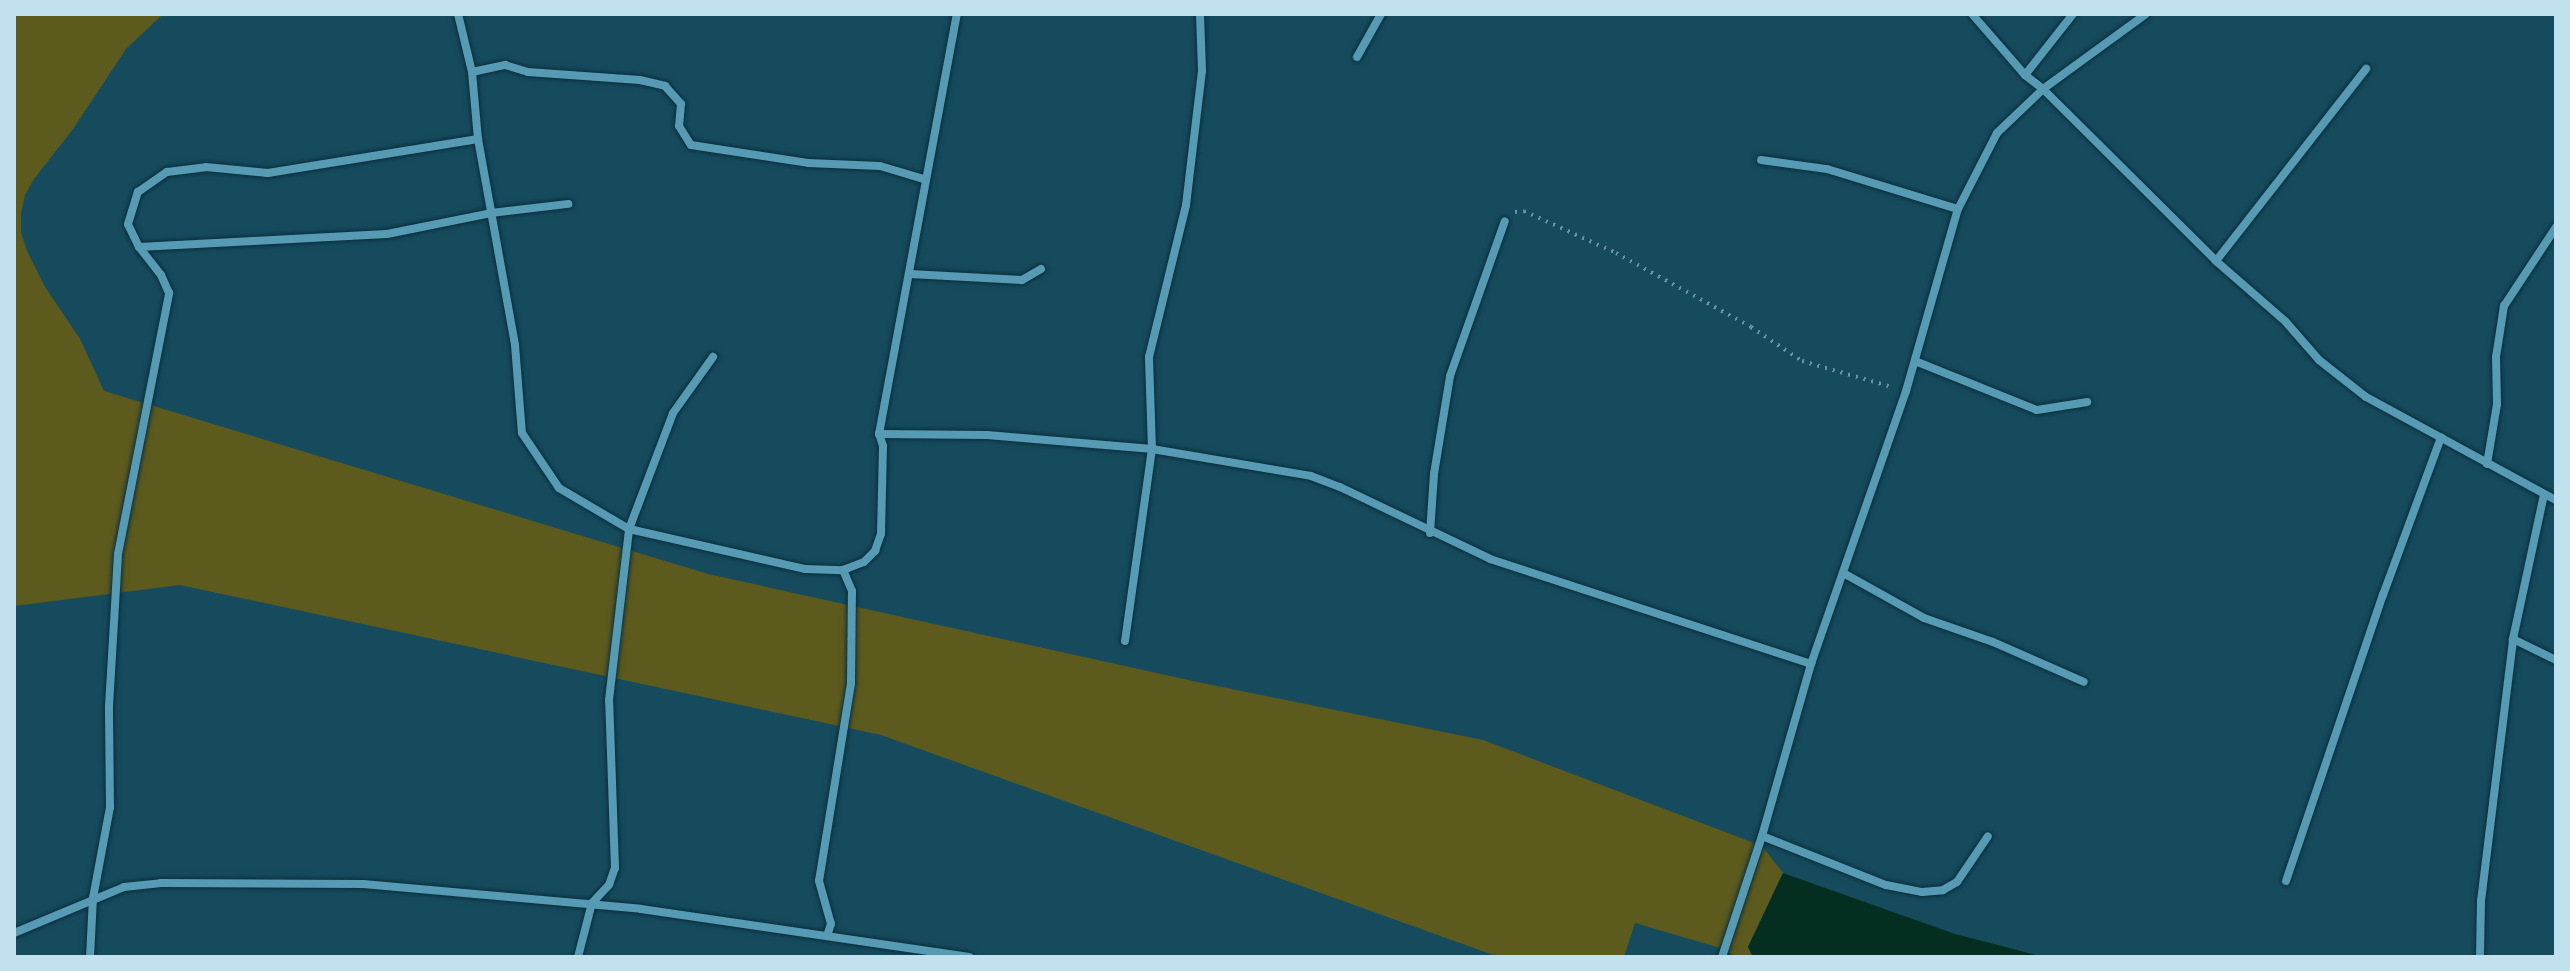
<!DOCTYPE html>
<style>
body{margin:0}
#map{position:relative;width:2570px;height:971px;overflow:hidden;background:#164b5e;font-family:"Times New Roman",serif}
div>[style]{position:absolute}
.green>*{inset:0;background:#5d5a1e}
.water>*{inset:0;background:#032e20}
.path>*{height:4px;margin-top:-2px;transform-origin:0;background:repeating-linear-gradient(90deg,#6a94a5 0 2px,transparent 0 8px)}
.roads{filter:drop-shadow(0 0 2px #0a2f3c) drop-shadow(0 0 2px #0a2f3c)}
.street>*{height:8px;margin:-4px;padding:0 4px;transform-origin:4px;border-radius:4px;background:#579ab4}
span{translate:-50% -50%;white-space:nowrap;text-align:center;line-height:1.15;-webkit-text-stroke:8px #074052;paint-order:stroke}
.frame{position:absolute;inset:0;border:16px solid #c1e1ef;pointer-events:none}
</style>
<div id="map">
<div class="green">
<i style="clip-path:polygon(14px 14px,163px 14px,126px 49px,73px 129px,34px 179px,25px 195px,21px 213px,21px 232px,27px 251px,45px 287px,80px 339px,104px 391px,708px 574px,1202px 683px,1483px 740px,1762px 846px,1783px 873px,1748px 947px,1753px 957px,1735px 957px,1724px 949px,1635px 923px,1624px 957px,1499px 957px,881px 735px,180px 585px,14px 606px)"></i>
</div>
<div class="water">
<i style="clip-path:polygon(1783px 873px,1955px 934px,2044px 957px,1753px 957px,1748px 947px)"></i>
</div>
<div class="path">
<i style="left:1515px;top:212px;width:9px;rotate:-6deg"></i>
<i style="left:1524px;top:211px;width:101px;rotate:24.5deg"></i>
<i style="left:1616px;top:253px;width:154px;rotate:28.7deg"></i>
<i style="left:1751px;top:327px;width:61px;rotate:33.7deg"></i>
<i style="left:1802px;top:361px;width:94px;rotate:16.1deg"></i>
</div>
<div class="roads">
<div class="street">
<i style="left:458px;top:14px;width:60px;rotate:76.4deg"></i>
<i style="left:472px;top:72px;width:67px;rotate:84.9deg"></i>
<i style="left:478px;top:139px;width:209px;rotate:79.8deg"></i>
<i style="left:515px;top:345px;width:88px;rotate:85.5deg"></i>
<i style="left:522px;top:433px;width:66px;rotate:56.1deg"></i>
<i style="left:559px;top:488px;width:81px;rotate:30.4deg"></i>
<i style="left:629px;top:529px;width:180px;rotate:12.8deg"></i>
<i style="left:805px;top:569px;width:38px;rotate:2deg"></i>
<i style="left:843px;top:570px;width:22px;rotate:-21deg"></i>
<i style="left:864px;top:562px;width:16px;rotate:-45deg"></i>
<i style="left:875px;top:551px;width:18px;rotate:-71deg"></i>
<i style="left:881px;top:534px;width:88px;rotate:-88.7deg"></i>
<i style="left:883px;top:446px;width:13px;rotate:-108deg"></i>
<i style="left:879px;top:434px;width:427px;rotate:-79.5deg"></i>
<i style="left:1972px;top:14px;width:81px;rotate:49deg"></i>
<i style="left:2025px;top:75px;width:23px;rotate:38deg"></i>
<i style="left:2043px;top:89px;width:127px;rotate:-36.1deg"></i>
<i style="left:1357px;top:57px;width:49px;rotate:-60.8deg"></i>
<i style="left:472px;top:72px;width:34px;rotate:-12deg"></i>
<i style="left:505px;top:65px;width:24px;rotate:17deg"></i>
<i style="left:528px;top:72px;width:112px;rotate:4.1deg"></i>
<i style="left:640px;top:80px;width:26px;rotate:13deg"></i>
<i style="left:665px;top:86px;width:24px;rotate:48deg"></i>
<i style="left:681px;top:104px;width:22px;rotate:95deg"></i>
<i style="left:679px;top:126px;width:22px;rotate:58deg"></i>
<i style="left:691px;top:145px;width:118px;rotate:8.7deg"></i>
<i style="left:808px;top:163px;width:72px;rotate:2.4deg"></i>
<i style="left:880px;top:166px;width:46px;rotate:16.5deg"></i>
<i style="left:2025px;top:75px;width:78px;rotate:-51.8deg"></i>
<i style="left:1761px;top:160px;width:67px;rotate:7.8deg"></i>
<i style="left:1827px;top:169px;width:137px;rotate:17deg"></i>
<i style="left:139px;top:247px;width:248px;rotate:-3deg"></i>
<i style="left:387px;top:234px;width:106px;rotate:-11.4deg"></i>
<i style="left:491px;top:213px;width:78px;rotate:-6.7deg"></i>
<i style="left:2216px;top:261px;width:244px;rotate:-52deg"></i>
<i style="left:910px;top:274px;width:112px;rotate:3.1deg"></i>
<i style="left:1022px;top:280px;width:22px;rotate:-30deg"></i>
<i style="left:1915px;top:361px;width:131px;rotate:21.9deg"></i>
<i style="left:2037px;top:410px;width:51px;rotate:-9.1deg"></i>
<i style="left:879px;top:434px;width:108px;rotate:0.5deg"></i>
<i style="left:987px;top:435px;width:166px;rotate:4.8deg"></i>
<i style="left:1152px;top:449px;width:161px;rotate:9.6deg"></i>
<i style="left:1311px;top:476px;width:31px;rotate:21deg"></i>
<i style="left:1340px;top:487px;width:166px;rotate:25.6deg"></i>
<i style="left:1490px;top:559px;width:338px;rotate:18.1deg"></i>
<i style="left:2487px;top:464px;width:61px;rotate:-80.5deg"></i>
<i style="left:2497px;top:404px;width:47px;rotate:-91.2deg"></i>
<i style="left:2496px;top:357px;width:52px;rotate:-81.1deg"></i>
<i style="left:2504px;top:306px;width:95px;rotate:-56.6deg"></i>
<i style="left:1430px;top:533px;width:59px;rotate:-86.1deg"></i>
<i style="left:1434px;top:474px;width:99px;rotate:-80.7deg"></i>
<i style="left:1450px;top:376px;width:164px;rotate:-70.5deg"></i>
<i style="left:1845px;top:574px;width:90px;rotate:29.1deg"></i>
<i style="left:1924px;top:618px;width:73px;rotate:19.2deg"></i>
<i style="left:1993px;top:642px;width:99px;rotate:23.7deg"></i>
<i style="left:2513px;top:639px;width:48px;rotate:26deg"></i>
<i style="left:1125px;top:641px;width:194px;rotate:-82deg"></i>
<i style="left:1152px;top:449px;width:92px;rotate:-91.9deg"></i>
<i style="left:1149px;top:357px;width:156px;rotate:-76.3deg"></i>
<i style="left:1186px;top:205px;width:135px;rotate:-83.2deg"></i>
<i style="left:1202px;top:71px;width:57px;rotate:-92deg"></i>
<i style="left:1762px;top:836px;width:133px;rotate:21.6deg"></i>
<i style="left:1886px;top:885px;width:37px;rotate:11deg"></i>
<i style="left:1922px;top:892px;width:21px;rotate:-5deg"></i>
<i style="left:1943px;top:890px;width:16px;rotate:-30deg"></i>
<i style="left:1957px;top:882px;width:55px;rotate:-56deg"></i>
<i style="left:2286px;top:881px;width:302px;rotate:-71.3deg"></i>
<i style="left:2383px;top:595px;width:168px;rotate:-69.8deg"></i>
<i style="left:14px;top:933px;width:119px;rotate:-22.7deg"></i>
<i style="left:124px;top:887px;width:37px;rotate:-6deg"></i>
<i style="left:161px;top:883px;width:202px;rotate:0.3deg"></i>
<i style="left:363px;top:884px;width:279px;rotate:5.1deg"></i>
<i style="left:641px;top:909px;width:332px;rotate:8.3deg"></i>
<i style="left:827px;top:936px;width:13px;rotate:-72deg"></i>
<i style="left:831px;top:924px;width:45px;rotate:-105.6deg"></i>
<i style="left:819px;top:881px;width:201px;rotate:-80.8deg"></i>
<i style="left:851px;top:683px;width:92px;rotate:-89.4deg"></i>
<i style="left:852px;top:591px;width:23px;rotate:-113deg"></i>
<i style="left:90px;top:957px;width:59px;rotate:-87.1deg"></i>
<i style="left:93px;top:898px;width:93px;rotate:-79.4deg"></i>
<i style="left:110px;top:807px;width:101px;rotate:-90.6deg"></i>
<i style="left:109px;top:706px;width:152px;rotate:-86.6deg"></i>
<i style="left:118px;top:554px;width:266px;rotate:-78.9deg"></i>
<i style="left:169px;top:293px;width:20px;rotate:-114deg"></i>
<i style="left:161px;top:275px;width:36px;rotate:-128deg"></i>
<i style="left:139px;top:247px;width:25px;rotate:-116deg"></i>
<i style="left:128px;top:224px;width:34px;rotate:-73deg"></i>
<i style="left:138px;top:192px;width:35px;rotate:-35deg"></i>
<i style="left:167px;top:172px;width:39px;rotate:-7deg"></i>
<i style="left:206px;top:167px;width:62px;rotate:5.5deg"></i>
<i style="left:268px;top:173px;width:213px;rotate:-9.2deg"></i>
<i style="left:578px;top:957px;width:56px;rotate:-75.5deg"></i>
<i style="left:592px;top:903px;width:25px;rotate:-47deg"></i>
<i style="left:609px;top:885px;width:18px;rotate:-71deg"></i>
<i style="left:615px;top:868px;width:168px;rotate:-92deg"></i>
<i style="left:609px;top:700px;width:172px;rotate:-83.3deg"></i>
<i style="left:629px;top:529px;width:124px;rotate:-69.2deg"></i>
<i style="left:673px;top:413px;width:69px;rotate:-54.5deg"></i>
<i style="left:1722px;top:957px;width:127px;rotate:-71.7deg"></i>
<i style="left:1762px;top:836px;width:179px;rotate:-74.1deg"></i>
<i style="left:1811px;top:664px;width:289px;rotate:-70.8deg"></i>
<i style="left:1906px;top:391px;width:189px;rotate:-74.1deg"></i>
<i style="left:1958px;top:209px;width:85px;rotate:-62.8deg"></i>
<i style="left:1997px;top:133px;width:64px;rotate:-43.7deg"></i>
<i style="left:2043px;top:89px;width:244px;rotate:44.8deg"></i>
<i style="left:2216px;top:261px;width:91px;rotate:41deg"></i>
<i style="left:2285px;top:321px;width:52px;rotate:48.9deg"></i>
<i style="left:2319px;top:360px;width:60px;rotate:38.2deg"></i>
<i style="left:2366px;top:397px;width:216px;rotate:28.5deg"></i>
<i style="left:2480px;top:957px;width:56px;rotate:-89deg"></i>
<i style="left:2481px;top:901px;width:264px;rotate:-83deg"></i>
<i style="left:2513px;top:639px;width:147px;rotate:-77.9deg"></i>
</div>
</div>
<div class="frame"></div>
</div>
